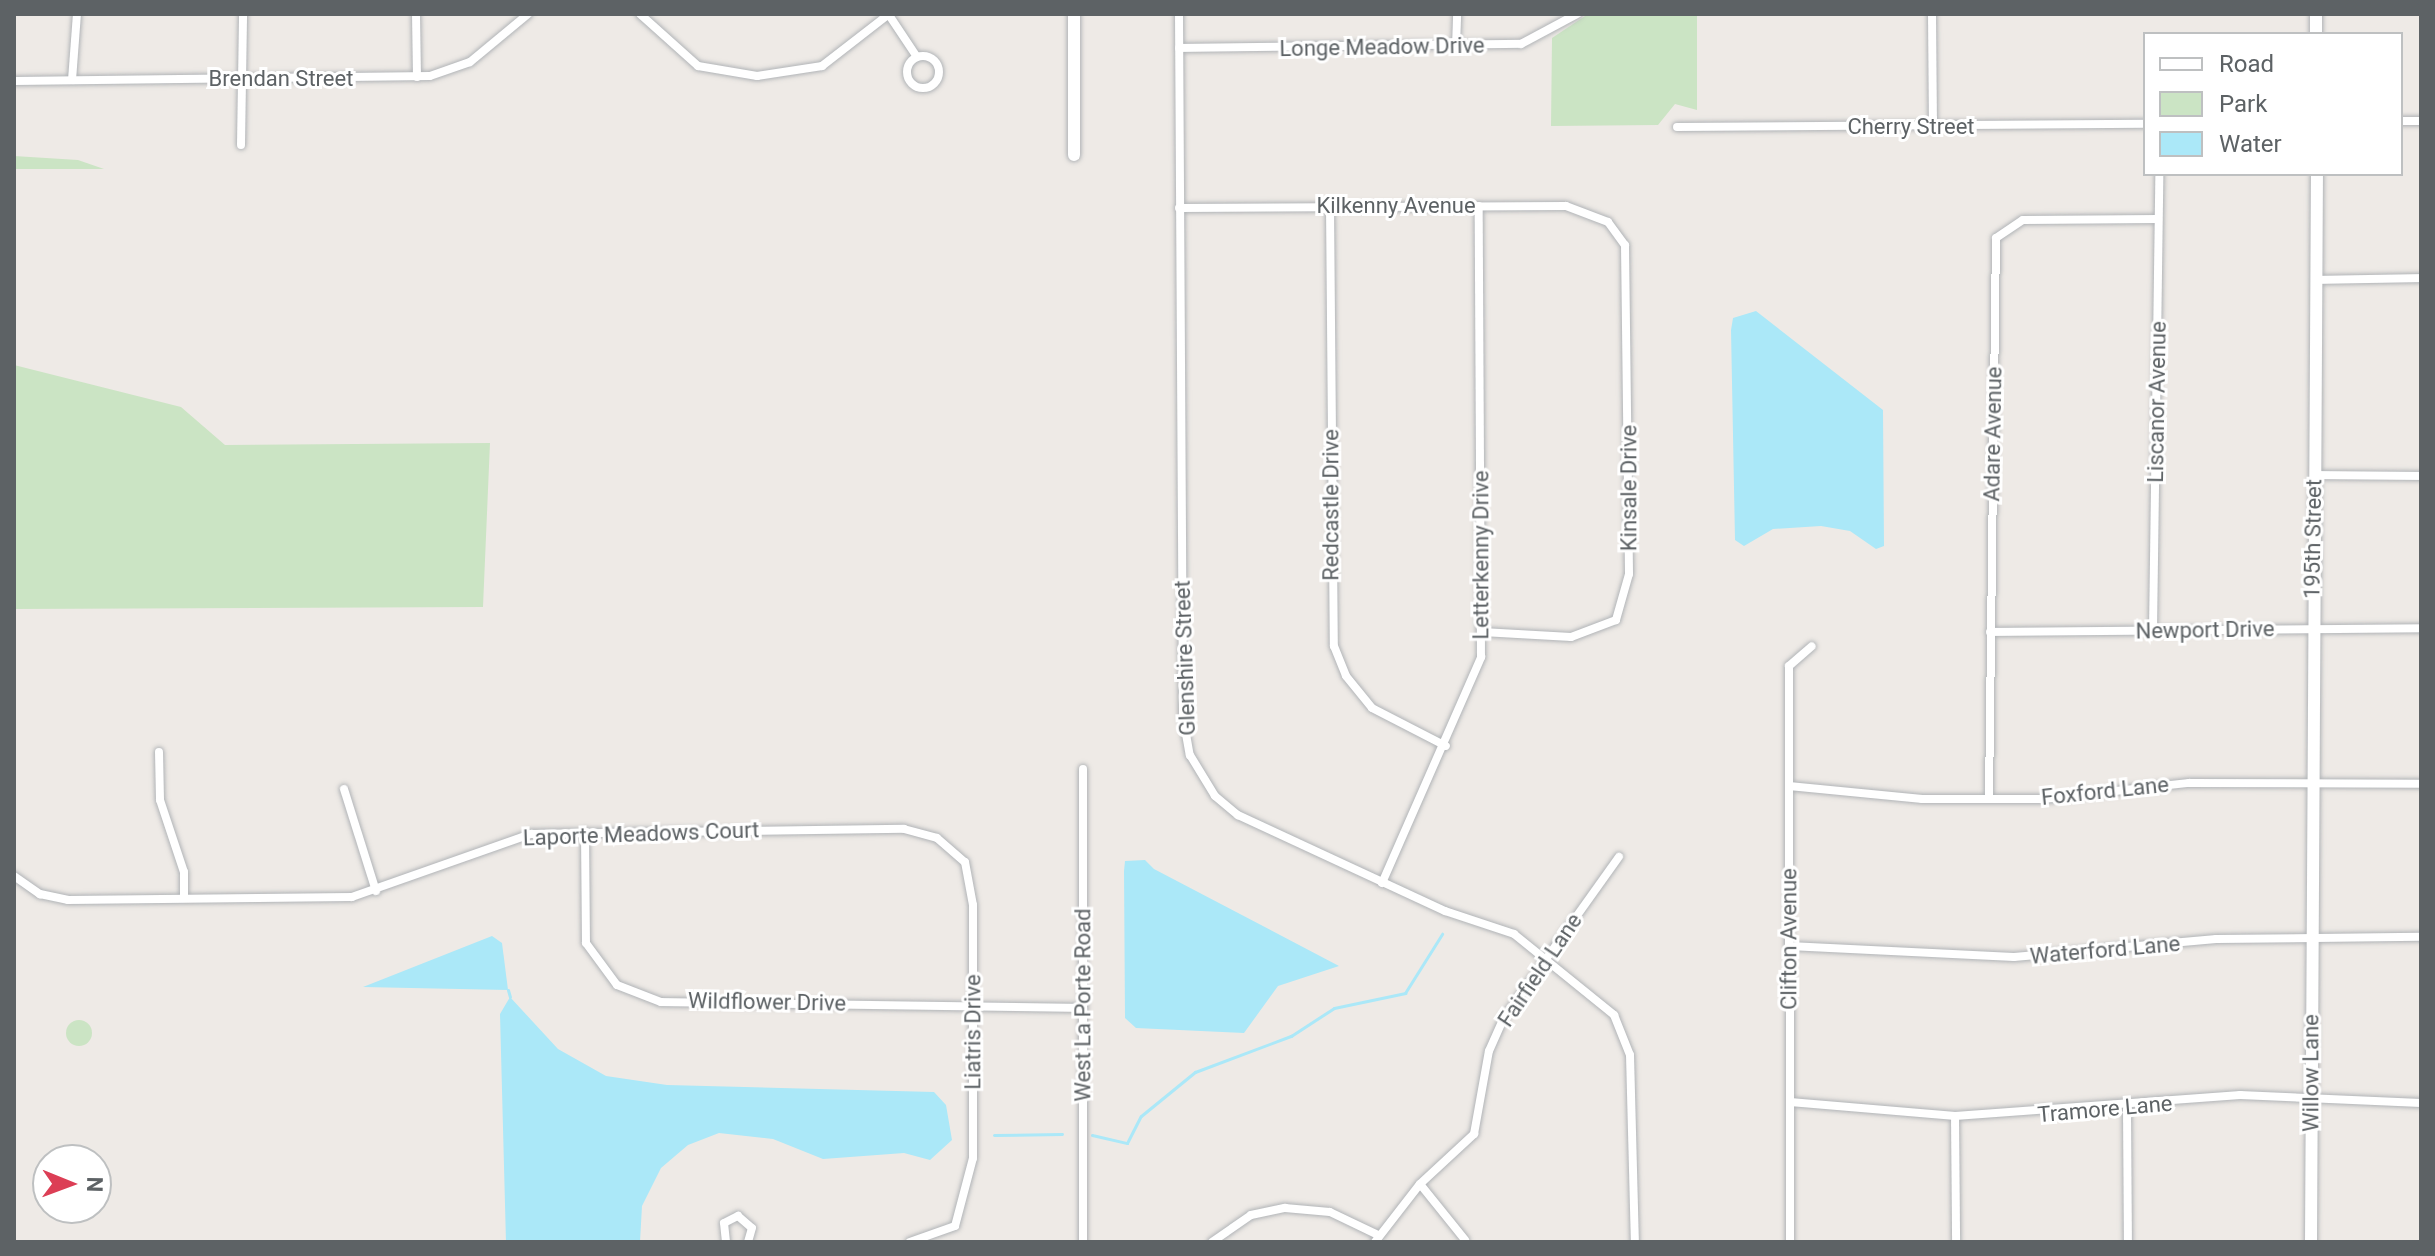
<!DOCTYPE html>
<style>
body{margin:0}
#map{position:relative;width:2435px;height:1256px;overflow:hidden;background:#eeeae6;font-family:Roboto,sans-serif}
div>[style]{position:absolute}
.green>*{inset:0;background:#cbe4c4}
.round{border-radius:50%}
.water>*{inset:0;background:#abe8f8}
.stream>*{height:3px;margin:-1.5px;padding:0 1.5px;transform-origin:1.5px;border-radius:1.5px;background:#abe8f8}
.roads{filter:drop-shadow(0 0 2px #b1b4b7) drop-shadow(0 0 2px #b1b4b7)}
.street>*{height:8px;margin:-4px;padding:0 4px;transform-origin:4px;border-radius:4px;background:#fff}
.street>.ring{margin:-4px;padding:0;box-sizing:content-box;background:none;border:8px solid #fff;border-radius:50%}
.secondary>*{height:12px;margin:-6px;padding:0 6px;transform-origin:6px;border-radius:6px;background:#fff}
span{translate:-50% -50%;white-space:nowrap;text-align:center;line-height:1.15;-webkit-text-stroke:6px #fff;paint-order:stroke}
.street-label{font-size:22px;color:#5d6265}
.frame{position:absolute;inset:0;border:16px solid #5d6265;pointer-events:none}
.legend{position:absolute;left:2143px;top:32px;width:260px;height:144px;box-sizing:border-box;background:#fff;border:2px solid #bec0c1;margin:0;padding:10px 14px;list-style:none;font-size:24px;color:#5d6265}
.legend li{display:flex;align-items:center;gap:16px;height:40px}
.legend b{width:40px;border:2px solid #bec0c1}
.north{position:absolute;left:32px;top:1144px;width:80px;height:80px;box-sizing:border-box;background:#fff;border:2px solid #bec0c1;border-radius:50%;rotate:91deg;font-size:22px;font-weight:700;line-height:32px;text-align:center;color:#5d6265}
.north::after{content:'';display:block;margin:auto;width:28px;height:36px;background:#dc3e55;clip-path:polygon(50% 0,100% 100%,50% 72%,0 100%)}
</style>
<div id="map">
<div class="green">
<i style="clip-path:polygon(1588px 14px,1697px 14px,1697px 110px,1675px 104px,1658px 125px,1551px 126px,1552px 38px)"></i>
<i style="clip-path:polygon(14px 156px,78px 160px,104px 169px,14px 169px)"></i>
<i style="clip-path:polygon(14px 365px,181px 407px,225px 445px,490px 443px,483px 607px,14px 609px)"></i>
<i class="round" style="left:66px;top:1020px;width:26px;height:26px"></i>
</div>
<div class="water">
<i style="clip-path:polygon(1756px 311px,1883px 410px,1884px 546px,1876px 549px,1850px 531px,1821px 526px,1773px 529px,1744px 546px,1735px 540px,1731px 330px,1733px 318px)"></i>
<i style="clip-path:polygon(1145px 860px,1154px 869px,1339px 966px,1278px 986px,1244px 1033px,1136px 1028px,1125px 1018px,1124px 871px,1125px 861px)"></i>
<i style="clip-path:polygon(492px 936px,502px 943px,508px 990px,363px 987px)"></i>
<i style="clip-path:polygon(510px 997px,558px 1049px,606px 1076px,667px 1085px,934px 1092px,946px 1105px,952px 1140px,930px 1160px,904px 1153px,823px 1159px,773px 1139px,719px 1133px,688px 1145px,661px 1168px,642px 1206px,640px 1242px,506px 1242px,500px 1014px)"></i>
</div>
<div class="stream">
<i style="left:508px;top:990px;width:7px;rotate:74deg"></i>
<i style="left:994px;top:1135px;width:68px;rotate:-0.8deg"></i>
<i style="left:1092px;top:1135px;width:36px;rotate:13deg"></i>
<i style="left:1127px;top:1143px;width:30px;rotate:-63deg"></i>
<i style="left:1141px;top:1116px;width:70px;rotate:-39.2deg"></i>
<i style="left:1195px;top:1072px;width:103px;rotate:-20.6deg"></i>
<i style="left:1291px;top:1036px;width:51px;rotate:-33.1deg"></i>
<i style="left:1334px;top:1008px;width:73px;rotate:-11.9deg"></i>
<i style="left:1405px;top:993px;width:70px;rotate:-57.9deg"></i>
</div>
<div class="roads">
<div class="street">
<i style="left:416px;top:14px;width:63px;rotate:89.1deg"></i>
<i style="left:640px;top:14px;width:78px;rotate:41.9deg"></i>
<i style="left:698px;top:66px;width:60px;rotate:9.6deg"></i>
<i style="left:757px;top:76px;width:66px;rotate:-8.7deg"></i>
<i style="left:822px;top:66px;width:85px;rotate:-37.8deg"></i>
<i style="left:1179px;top:14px;width:703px;rotate:89.67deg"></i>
<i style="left:1183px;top:717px;width:39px;rotate:80deg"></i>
<i style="left:1190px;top:755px;width:48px;rotate:58.6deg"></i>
<i style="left:1215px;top:796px;width:30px;rotate:40deg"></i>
<i style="left:1238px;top:815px;width:228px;rotate:24.9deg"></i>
<i style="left:1445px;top:911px;width:73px;rotate:18.4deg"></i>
<i style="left:1514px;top:934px;width:129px;rotate:39deg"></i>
<i style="left:1614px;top:1015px;width:43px;rotate:68.2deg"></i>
<i style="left:1630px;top:1055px;width:187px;rotate:88.5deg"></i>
<i style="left:1932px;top:14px;width:114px;rotate:89.5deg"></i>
<i style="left:889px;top:15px;width:50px;rotate:56.3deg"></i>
<i style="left:1456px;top:47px;width:33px;rotate:-88deg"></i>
<i style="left:1179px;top:48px;width:342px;rotate:-0.7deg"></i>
<i style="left:1521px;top:44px;width:64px;rotate:-28.2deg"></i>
<i class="ring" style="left:907px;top:56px;width:24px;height:24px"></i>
<i style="left:72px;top:80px;width:66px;rotate:-85.7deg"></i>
<i style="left:14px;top:81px;width:416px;rotate:-0.7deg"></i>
<i style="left:430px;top:76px;width:42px;rotate:-19.3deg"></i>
<i style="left:470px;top:62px;width:75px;rotate:-39.6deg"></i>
<i style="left:2401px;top:121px;width:20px"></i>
<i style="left:1677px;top:127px;width:468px;rotate:-0.4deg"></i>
<i style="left:241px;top:145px;width:131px;rotate:-89.1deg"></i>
<i style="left:1330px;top:206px;width:440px;rotate:89.5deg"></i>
<i style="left:1334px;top:646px;width:32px;rotate:68deg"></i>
<i style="left:1346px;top:676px;width:41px;rotate:50.9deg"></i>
<i style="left:1372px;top:708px;width:83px;rotate:27.2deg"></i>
<i style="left:1179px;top:208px;width:387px;rotate:-0.3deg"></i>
<i style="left:1566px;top:206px;width:45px;rotate:20.9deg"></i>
<i style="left:1608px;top:222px;width:29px;rotate:54deg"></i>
<i style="left:1625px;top:245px;width:329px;rotate:89.3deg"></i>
<i style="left:1629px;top:574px;width:48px;rotate:105.8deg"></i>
<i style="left:1616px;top:620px;width:48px;rotate:159.3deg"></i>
<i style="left:1571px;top:637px;width:89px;rotate:-176.8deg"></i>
<i style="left:2316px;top:280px;width:105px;rotate:-1.1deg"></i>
<i style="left:2314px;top:475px;width:107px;rotate:0.5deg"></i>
<i style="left:2153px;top:631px;width:457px;rotate:-89.2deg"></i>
<i style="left:1990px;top:632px;width:431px;rotate:-0.5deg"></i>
<i style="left:159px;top:752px;width:48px;rotate:88.8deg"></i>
<i style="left:160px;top:800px;width:76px;rotate:71.6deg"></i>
<i style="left:184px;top:872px;width:26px;rotate:90deg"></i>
<i style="left:1789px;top:786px;width:134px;rotate:5.6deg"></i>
<i style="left:1922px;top:799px;width:121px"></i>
<i style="left:2043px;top:799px;width:147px;rotate:-6.3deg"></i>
<i style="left:2189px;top:783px;width:232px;rotate:0.2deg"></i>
<i style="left:344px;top:789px;width:107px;rotate:72.6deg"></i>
<i style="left:1989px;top:799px;width:561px;rotate:-89.29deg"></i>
<i style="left:1996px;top:238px;width:32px;rotate:-34deg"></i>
<i style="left:2023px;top:220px;width:135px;rotate:-0.4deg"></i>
<i style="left:585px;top:832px;width:111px;rotate:89.5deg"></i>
<i style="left:586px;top:943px;width:52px;rotate:53.6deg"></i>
<i style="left:617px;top:985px;width:47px;rotate:21.1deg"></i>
<i style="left:661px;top:1002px;width:422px;rotate:0.8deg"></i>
<i style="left:14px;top:876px;width:32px;rotate:35deg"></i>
<i style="left:40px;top:894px;width:29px;rotate:12deg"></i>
<i style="left:68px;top:900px;width:284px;rotate:-0.6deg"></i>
<i style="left:352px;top:897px;width:190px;rotate:-19.4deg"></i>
<i style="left:531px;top:834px;width:373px;rotate:-0.8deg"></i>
<i style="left:904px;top:829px;width:34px;rotate:15deg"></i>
<i style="left:937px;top:838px;width:37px;rotate:41deg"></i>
<i style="left:965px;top:862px;width:44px;rotate:79.5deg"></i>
<i style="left:973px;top:905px;width:253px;rotate:90deg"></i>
<i style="left:973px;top:1158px;width:70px;rotate:104.8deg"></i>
<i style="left:955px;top:1226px;width:48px;rotate:160.4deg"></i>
<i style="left:1382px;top:883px;width:247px;rotate:-66.3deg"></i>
<i style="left:1481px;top:657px;width:451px;rotate:-90.3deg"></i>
<i style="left:1789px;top:946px;width:225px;rotate:2.8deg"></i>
<i style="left:2014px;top:957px;width:203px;rotate:-5.1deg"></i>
<i style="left:2216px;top:939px;width:205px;rotate:-0.6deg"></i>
<i style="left:1790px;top:1102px;width:166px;rotate:4.8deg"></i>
<i style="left:1955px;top:1116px;width:286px;rotate:-4.2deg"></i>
<i style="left:2240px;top:1095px;width:181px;rotate:2.5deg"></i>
<i style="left:2127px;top:1109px;width:133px;rotate:89.6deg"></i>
<i style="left:1955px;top:1116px;width:126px;rotate:89.5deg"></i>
<i style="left:1420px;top:1184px;width:72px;rotate:51.2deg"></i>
<i style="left:726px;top:1242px;width:19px;rotate:-96deg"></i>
<i style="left:724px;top:1223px;width:16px;rotate:-27deg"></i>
<i style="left:738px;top:1216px;width:18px;rotate:41deg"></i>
<i style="left:752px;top:1228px;width:15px;rotate:106deg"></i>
<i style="left:1083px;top:1242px;width:473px;rotate:-90deg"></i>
<i style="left:1212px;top:1242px;width:47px;rotate:-34.7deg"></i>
<i style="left:1251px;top:1215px;width:35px;rotate:-12deg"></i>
<i style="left:1285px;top:1208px;width:45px;rotate:5.1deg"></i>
<i style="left:1330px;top:1212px;width:53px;rotate:25.6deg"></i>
<i style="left:1375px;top:1242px;width:73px;rotate:-52.2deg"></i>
<i style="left:1420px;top:1184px;width:74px;rotate:-42.8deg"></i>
<i style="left:1474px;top:1134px;width:84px;rotate:-79.8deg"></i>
<i style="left:1489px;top:1051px;width:36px;rotate:-66deg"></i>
<i style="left:1504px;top:1018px;width:198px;rotate:-54.5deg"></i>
<i style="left:1790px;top:1242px;width:576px;rotate:-90.1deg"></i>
<i style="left:1789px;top:666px;width:30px;rotate:-41deg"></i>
</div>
<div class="secondary">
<i style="left:2316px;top:14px;width:20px;rotate:90deg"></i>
<i style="left:1074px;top:155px;width:141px;rotate:-90deg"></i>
<i style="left:2311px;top:1242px;width:1068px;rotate:-89.68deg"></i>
</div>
</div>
<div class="street-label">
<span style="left:1382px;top:47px;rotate:-1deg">Longe Meadow Drive</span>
<span style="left:281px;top:79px">Brendan Street</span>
<span style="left:1911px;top:127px">Cherry Street</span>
<span style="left:1396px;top:206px">Kilkenny Avenue</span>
<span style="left:2157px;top:402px;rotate:-89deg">Liscanor Avenue</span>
<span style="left:1993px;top:434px;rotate:-89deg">Adare Avenue</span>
<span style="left:1629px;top:488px;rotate:-90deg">Kinsale Drive</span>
<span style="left:1331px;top:505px;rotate:-90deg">Redcastle Drive</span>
<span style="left:2313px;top:539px;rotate:-89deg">195th Street</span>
<span style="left:1481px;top:555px;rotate:-90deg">Letterkenny Drive</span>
<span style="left:2205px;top:630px;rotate:-1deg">Newport Drive</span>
<span style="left:1185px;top:658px;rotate:-92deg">Glenshire Street</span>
<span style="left:2105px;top:791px;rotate:-6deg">Foxford Lane</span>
<span style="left:641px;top:834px;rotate:-2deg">Laporte Meadows Court</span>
<span style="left:1789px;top:939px;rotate:-90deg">Clifton Avenue</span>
<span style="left:2105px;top:950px;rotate:-5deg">Waterford Lane</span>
<span style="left:1540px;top:970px;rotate:-56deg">Fairfield Lane</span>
<span style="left:767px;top:1002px;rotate:1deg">Wildflower Drive</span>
<span style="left:1083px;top:1005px;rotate:-90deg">West La Porte Road</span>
<span style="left:973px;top:1032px;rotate:-90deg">Liatris Drive</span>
<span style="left:2311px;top:1073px;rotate:-90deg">Willow Lane</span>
<span style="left:2105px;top:1109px;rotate:-5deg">Tramore Lane</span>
</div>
<div class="frame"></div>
<ul class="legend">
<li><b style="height:10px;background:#fff"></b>Road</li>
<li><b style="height:22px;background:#cbe4c4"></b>Park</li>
<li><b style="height:22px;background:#abe8f8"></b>Water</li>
</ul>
<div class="north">N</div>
</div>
